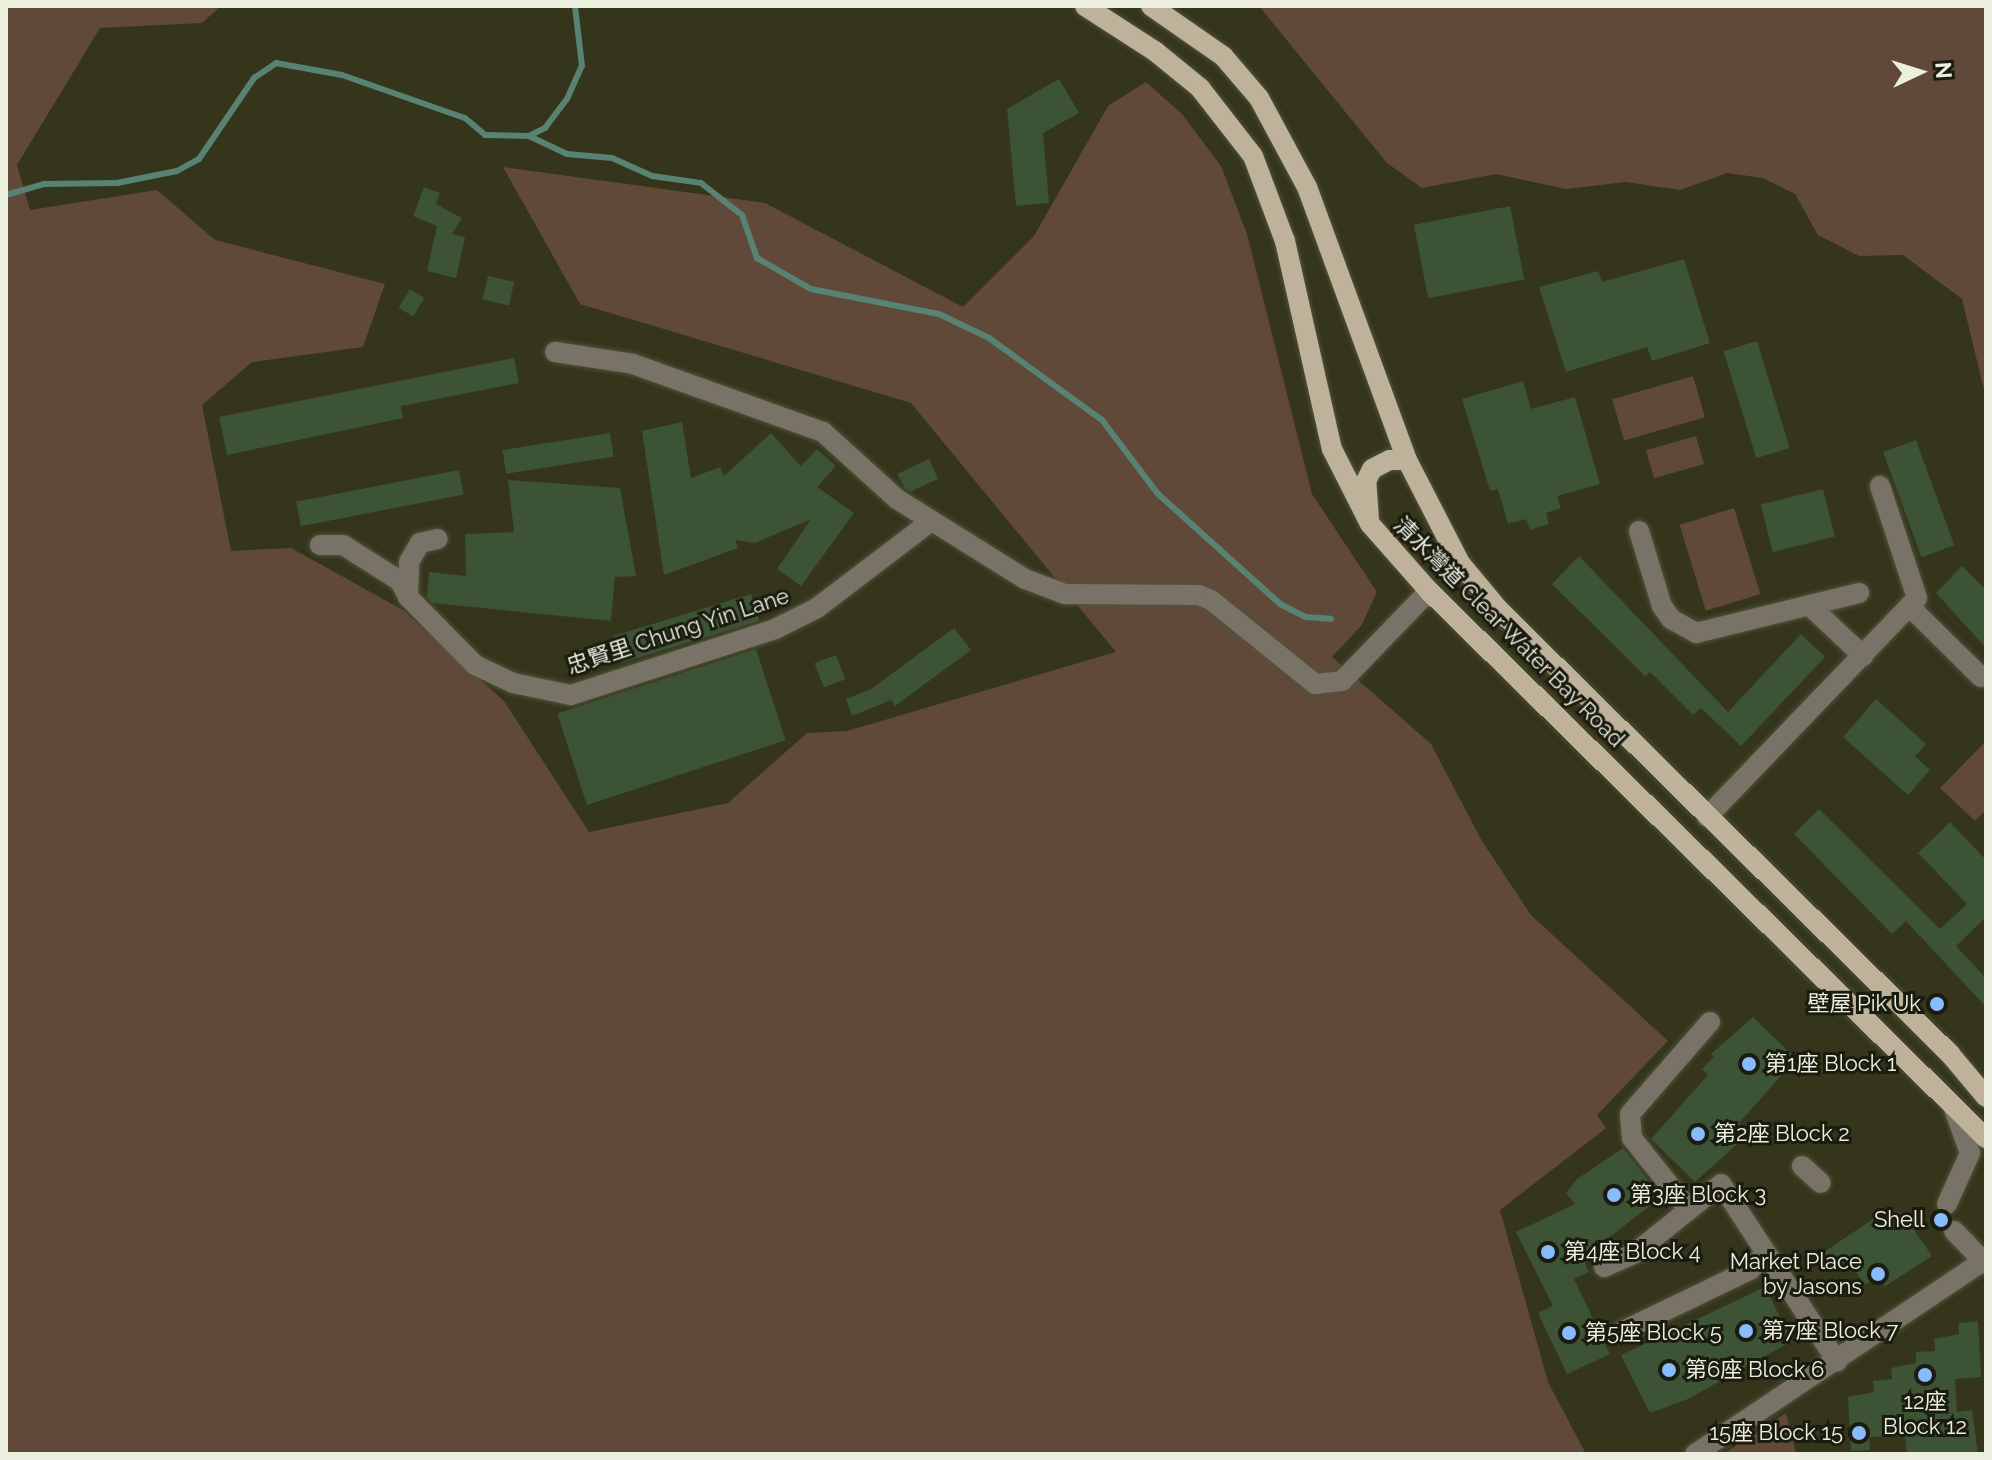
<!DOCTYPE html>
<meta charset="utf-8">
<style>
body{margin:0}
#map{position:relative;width:1992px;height:1460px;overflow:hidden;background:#34351b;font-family:Raleway,"Noto Sans TC",sans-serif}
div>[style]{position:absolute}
.green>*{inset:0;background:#614939;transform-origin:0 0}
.stream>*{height:6px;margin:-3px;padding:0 3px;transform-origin:3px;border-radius:3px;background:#588373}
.building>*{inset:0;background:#3c5336;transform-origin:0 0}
.roads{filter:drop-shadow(0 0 2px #51533a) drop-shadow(0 0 2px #51533a)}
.minor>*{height:20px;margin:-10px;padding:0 10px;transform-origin:10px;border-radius:10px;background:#797367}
.major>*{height:20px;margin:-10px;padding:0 10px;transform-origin:10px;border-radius:10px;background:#bfb29a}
.dots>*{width:22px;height:22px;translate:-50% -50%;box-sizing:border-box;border:4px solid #1b1c10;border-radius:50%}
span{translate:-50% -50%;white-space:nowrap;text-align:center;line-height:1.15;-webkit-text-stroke:6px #1b1c10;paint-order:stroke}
.street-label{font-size:22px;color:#eceede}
.poi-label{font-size:22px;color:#eceede}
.right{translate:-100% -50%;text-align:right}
.left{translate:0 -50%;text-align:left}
.frame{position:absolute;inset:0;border:8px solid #eceede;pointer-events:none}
.north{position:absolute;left:1880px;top:32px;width:80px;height:80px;-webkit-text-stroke:6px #1b1c10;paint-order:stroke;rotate:86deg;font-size:22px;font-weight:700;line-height:32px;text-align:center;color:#eceede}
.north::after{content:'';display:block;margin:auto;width:28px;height:36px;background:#eceede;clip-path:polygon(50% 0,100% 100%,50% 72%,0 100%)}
</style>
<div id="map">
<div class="green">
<i style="clip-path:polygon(6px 6px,221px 6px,202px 23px,100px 28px,17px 165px,30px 210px,157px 190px,215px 240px,385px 284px,363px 347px,252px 362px,202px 405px,231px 551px,291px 548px,403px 610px,504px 701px,589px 832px,728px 803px,807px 733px,847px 731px,1116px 652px,911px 403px,580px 304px,503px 167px,765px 203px,963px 307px,1034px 236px,1108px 106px,1146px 82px,1182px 114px,1221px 166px,1247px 234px,1312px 494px,1377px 592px,1361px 626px,1332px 657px,1431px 744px,1482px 841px,1531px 915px,1668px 1041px,1597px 1115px,1606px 1128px,1500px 1210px,1548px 1382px,1586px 1454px,6px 1454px)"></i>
<i style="clip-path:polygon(1259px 6px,1986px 6px,1986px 398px,1962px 299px,1903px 255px,1859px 256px,1818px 235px,1795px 194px,1763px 178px,1727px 173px,1680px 190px,1626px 182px,1566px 189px,1496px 174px,1422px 188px,1387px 163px)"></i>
<i style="left:1693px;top:376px;width:43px;height:84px;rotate:74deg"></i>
<i style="left:1696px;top:436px;width:29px;height:52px;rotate:74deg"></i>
<i style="left:1734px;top:508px;width:90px;height:57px;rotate:73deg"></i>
<i style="clip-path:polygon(1986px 741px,1986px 810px,1975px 821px,1940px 788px)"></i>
<i style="clip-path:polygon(1786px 1413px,1796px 1454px,1723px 1454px)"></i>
</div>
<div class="stream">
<i style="left:529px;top:136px;width:42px;rotate:25.3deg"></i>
<i style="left:567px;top:154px;width:45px;rotate:5.1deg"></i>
<i style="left:612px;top:158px;width:44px;rotate:24.2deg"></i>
<i style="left:652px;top:176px;width:49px;rotate:8.1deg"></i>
<i style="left:701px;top:183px;width:52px;rotate:38deg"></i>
<i style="left:742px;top:215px;width:46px;rotate:70.8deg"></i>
<i style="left:757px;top:258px;width:62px;rotate:29.9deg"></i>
<i style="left:811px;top:289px;width:130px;rotate:11.1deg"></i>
<i style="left:939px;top:314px;width:55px;rotate:25.6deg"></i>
<i style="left:989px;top:338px;width:140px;rotate:36deg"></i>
<i style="left:1102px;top:420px;width:93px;rotate:52.9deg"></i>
<i style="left:1158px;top:494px;width:164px;rotate:42deg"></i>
<i style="left:1280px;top:604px;width:28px;rotate:27deg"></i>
<i style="left:1305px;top:617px;width:26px;rotate:4deg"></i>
<i style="left:6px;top:195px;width:40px;rotate:-16deg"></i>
<i style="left:44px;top:184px;width:73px;rotate:-0.8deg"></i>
<i style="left:117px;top:183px;width:61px;rotate:-11.3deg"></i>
<i style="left:177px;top:171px;width:25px;rotate:-29deg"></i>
<i style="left:199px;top:159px;width:98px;rotate:-55.8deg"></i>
<i style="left:254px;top:78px;width:27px;rotate:-34deg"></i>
<i style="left:276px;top:63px;width:67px;rotate:10.3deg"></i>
<i style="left:342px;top:75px;width:130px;rotate:19.3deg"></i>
<i style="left:465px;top:118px;width:26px;rotate:40deg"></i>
<i style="left:485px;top:135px;width:44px;rotate:1.3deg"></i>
<i style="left:529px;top:136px;width:18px;rotate:-27deg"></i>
<i style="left:545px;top:128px;width:36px;rotate:-53deg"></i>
<i style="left:567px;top:99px;width:36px;rotate:-66deg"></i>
<i style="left:582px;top:66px;width:60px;rotate:-96.7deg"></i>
</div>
<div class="building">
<i style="clip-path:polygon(1059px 79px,1079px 113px,1043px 133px,1049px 203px,1016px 206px,1007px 109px)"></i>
<i style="clip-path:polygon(424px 187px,440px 193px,436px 204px,462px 218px,452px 234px,465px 237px,456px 278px,427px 271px,437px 226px,413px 216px)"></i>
<i style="left:1510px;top:206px;width:75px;height:98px;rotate:79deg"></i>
<i style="clip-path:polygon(1684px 259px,1710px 343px,1652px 361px,1647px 347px,1566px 372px,1539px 287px,1598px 271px,1602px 282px)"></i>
<i style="left:488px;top:276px;width:27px;height:24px;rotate:13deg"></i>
<i style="left:410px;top:289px;width:17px;height:22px;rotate:31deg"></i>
<i style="left:1757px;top:341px;width:112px;height:35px;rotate:73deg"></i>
<i style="clip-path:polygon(514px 358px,519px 383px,401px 406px,403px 418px,227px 455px,219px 417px)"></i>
<i style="clip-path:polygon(1523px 381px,1531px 409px,1575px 397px,1600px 484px,1557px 496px,1561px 508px,1546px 513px,1549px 524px,1530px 530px,1526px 519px,1508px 524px,1498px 489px,1490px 491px,1462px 399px)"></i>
<i style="clip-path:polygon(682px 422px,691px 478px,720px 467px,724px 476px,771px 433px,801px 466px,817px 449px,836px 466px,817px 487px,854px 513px,801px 586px,777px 569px,811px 519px,755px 543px,735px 540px,738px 548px,664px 575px,642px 431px)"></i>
<i style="left:610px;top:433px;width:24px;height:109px;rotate:81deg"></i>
<i style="left:1916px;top:440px;width:112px;height:35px;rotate:70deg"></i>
<i style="clip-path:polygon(929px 459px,938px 479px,910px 492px,905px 489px,897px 474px)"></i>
<i style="left:459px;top:470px;width:25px;height:166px;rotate:79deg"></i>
<i style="clip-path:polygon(508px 480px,620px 488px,636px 576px,615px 577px,611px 621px,432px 603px,427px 597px,429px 572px,466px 576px,465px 534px,514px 532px)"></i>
<i style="left:1823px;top:489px;width:49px;height:64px;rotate:76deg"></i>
<i style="clip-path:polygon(1579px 556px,1728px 712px,1801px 634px,1825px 657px,1741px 746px,1701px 708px,1693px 715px,1650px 672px,1645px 676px,1552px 584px)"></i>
<i style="clip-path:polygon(1962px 566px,1986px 590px,1986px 648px,1936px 593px)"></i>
<i style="left:751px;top:594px;width:28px;height:144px;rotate:73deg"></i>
<i style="clip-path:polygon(954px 628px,971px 650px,895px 706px,891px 700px,852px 716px,846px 699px,871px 689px)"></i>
<i style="left:756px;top:649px;width:96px;height:209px;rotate:72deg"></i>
<i style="left:836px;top:655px;width:26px;height:23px;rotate:69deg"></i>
<i style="clip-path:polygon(1876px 699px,1926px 744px,1915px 756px,1930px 770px,1908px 795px,1843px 737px)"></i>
<i style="clip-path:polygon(1819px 809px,1940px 929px,1967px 904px,1918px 853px,1950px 822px,1986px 860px,1986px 917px,1956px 946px,1986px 978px,1986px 1007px,1906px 921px,1892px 934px,1794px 834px)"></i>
<i style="clip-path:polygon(1753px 1017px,1796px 1059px,1739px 1123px,1745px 1129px,1736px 1145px,1695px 1182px,1651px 1139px,1708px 1075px,1702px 1069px,1714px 1057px,1711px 1054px)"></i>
<i style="clip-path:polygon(1623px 1148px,1661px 1197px,1583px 1258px,1589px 1272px,1574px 1279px,1610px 1354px,1567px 1374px,1538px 1313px,1553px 1306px,1516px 1232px,1575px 1204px,1566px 1193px,1577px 1179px)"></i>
<i style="clip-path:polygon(1888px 1209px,1903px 1214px,1932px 1256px,1884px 1287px,1882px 1273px,1865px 1285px,1848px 1260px,1829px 1272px,1818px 1256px)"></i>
<i style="clip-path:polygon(1765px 1287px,1792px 1341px,1688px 1399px,1650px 1413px,1621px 1355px)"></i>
<i style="clip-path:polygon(1978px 1321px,1981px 1377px,1955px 1379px,1957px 1412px,1972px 1410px,1978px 1454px,1907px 1454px,1905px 1435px,1869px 1437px,1870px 1450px,1851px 1451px,1848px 1397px,1874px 1392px,1873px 1381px,1892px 1379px,1891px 1368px,1916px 1363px,1916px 1352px,1935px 1351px,1934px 1339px,1959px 1334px,1959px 1323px)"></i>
</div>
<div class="roads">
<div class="minor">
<i style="left:555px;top:352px;width:79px;rotate:8.7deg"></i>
<i style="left:633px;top:364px;width:202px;rotate:19.7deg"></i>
<i style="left:823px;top:432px;width:100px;rotate:42.2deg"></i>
<i style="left:897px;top:499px;width:151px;rotate:32deg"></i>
<i style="left:1025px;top:579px;width:43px;rotate:20.6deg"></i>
<i style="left:1065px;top:594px;width:134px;rotate:0.4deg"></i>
<i style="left:1199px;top:595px;width:13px;rotate:23deg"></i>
<i style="left:1211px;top:600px;width:134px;rotate:38.9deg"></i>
<i style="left:1315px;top:684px;width:27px;rotate:-6deg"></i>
<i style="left:1342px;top:681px;width:125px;rotate:-46deg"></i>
<i style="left:1639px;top:531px;width:78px;rotate:73deg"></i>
<i style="left:1662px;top:606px;width:16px;rotate:55deg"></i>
<i style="left:1671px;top:619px;width:29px;rotate:29deg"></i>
<i style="left:1696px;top:633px;width:168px;rotate:-13.8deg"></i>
<i style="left:320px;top:545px;width:23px"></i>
<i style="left:343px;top:545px;width:67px;rotate:32.3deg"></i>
<i style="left:400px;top:581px;width:18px;rotate:63deg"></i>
<i style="left:408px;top:597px;width:95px;rotate:45.4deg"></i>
<i style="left:475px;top:665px;width:42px;rotate:25.3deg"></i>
<i style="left:513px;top:683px;width:59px;rotate:11.7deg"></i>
<i style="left:571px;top:695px;width:214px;rotate:-17.9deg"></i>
<i style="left:775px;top:629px;width:47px;rotate:-26.6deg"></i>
<i style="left:817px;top:608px;width:142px;rotate:-37.3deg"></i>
<i style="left:408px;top:597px;width:35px;rotate:-88deg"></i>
<i style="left:409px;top:562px;width:22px;rotate:-60deg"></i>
<i style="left:420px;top:543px;width:18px;rotate:-13deg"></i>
<i style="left:1810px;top:606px;width:73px;rotate:43.3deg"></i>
<i style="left:1910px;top:607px;width:100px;rotate:44.6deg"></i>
<i style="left:1707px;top:817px;width:303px;rotate:-46.2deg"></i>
<i style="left:1917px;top:598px;width:118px;rotate:-108.3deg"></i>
<i style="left:1802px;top:1166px;width:25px;rotate:42deg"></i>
<i style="left:1947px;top:1204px;width:56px;rotate:-65.7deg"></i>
<i style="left:1970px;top:1153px;width:50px;rotate:-109.9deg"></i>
<i style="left:1689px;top:1210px;width:92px;rotate:-128.4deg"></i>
<i style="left:1632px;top:1138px;width:24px;rotate:-95deg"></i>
<i style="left:1630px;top:1114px;width:122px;rotate:-49deg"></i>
<i style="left:1954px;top:1231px;width:46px;rotate:45.9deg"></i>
<i style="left:1604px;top:1267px;width:34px;rotate:-24deg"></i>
<i style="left:1635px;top:1253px;width:110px;rotate:-38.7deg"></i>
<i style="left:1721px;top:1184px;width:212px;rotate:56.8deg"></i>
<i style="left:1623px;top:1331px;width:141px;rotate:-25.7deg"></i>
<i style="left:1750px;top:1270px;width:23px;rotate:-47deg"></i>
<i style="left:1695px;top:1454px;width:350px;rotate:-33.8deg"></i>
</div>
<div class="major">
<i style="left:1085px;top:6px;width:85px;rotate:32.9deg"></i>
<i style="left:1156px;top:52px;width:57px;rotate:39.3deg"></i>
<i style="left:1200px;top:88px;width:86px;rotate:52.1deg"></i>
<i style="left:1253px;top:156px;width:91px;rotate:69.4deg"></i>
<i style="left:1285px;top:241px;width:213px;rotate:77.3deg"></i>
<i style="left:1332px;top:449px;width:84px;rotate:63.1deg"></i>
<i style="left:1370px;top:524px;width:89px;rotate:48.6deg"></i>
<i style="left:1429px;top:591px;width:781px;rotate:44.48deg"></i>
<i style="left:1151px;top:6px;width:88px;rotate:34.8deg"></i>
<i style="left:1223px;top:56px;width:55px;rotate:49.4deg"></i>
<i style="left:1259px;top:98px;width:101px;rotate:61.7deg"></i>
<i style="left:1307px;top:187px;width:291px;rotate:69.9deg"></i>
<i style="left:1407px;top:460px;width:116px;rotate:62.8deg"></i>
<i style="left:1460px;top:563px;width:61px;rotate:50.3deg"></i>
<i style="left:1499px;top:610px;width:633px;rotate:44.55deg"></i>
<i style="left:1950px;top:1054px;width:56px;rotate:50.1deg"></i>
<i style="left:1369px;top:520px;width:39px;rotate:-94deg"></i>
<i style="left:1366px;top:481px;width:13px;rotate:-63deg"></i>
<i style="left:1372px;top:469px;width:20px;rotate:-27deg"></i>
<i style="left:1390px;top:460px;width:17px"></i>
</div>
</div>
<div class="dots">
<i style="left:1937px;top:1004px;background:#87bbfb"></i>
<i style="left:1749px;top:1064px;background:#87bbfb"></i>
<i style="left:1698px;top:1134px;background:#87bbfb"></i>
<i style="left:1614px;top:1195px;background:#87bbfb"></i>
<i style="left:1941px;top:1220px;background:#87bbfb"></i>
<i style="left:1548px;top:1252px;background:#87bbfb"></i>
<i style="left:1878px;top:1274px;background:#87bbfb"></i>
<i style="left:1746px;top:1331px;background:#87bbfb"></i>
<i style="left:1569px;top:1333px;background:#87bbfb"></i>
<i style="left:1669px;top:1370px;background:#87bbfb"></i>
<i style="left:1925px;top:1375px;background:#87bbfb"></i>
<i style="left:1859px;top:1433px;background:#87bbfb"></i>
</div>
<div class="street-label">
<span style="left:678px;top:631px;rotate:-18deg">忠賢里 Chung Yin Lane</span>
<span style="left:1509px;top:632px;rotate:45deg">清水灣道 Clear Water Bay Road</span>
</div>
<div class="poi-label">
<span class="right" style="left:1921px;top:1004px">壁屋 Pik Uk</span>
<span class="left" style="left:1765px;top:1064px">第1座 Block 1</span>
<span class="left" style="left:1714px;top:1134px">第2座 Block 2</span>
<span class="left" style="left:1630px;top:1195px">第3座 Block 3</span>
<span class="right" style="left:1925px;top:1220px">Shell</span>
<span class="left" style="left:1564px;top:1252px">第4座 Block 4</span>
<span class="right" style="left:1862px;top:1274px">Market Place<br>by Jasons</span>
<span class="left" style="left:1762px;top:1331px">第7座 Block 7</span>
<span class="left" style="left:1585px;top:1333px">第5座 Block 5</span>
<span class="left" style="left:1685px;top:1370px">第6座 Block 6</span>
<span style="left:1925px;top:1414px">12座<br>Block 12</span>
<span class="right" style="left:1843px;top:1433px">15座 Block 15</span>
</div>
<div class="frame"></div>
<div class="north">N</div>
</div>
